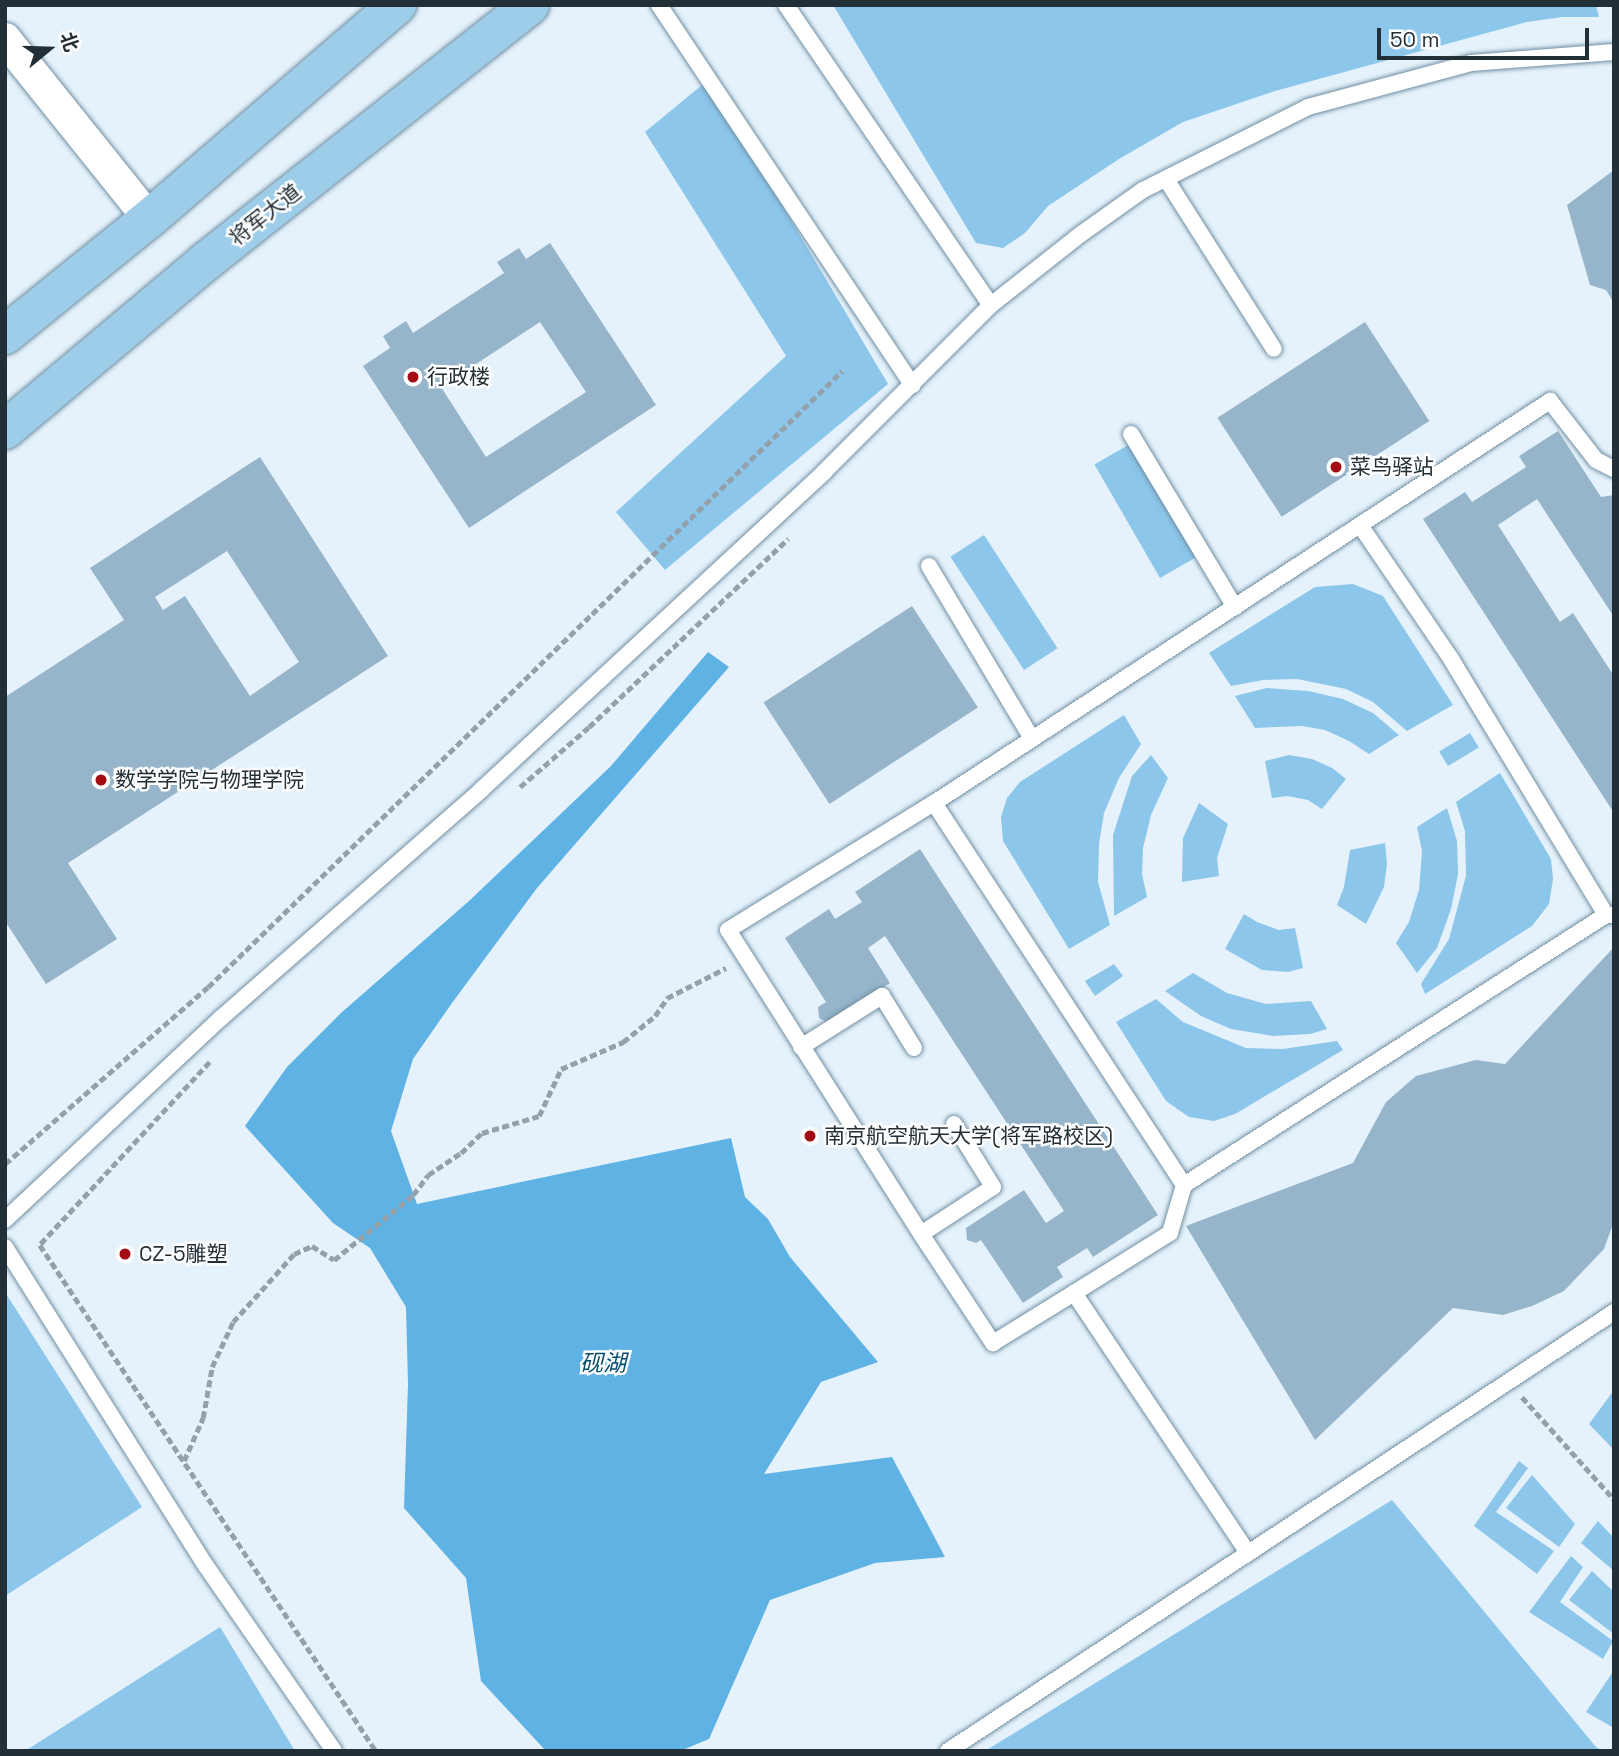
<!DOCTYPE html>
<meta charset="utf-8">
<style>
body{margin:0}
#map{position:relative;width:1619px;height:1756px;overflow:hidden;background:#e5f2fb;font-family:"Space Grotesk","Noto Sans SC",sans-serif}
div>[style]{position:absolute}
.green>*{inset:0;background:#8cc6ea;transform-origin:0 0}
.water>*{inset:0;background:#5eb2e4}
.building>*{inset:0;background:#96b5ca;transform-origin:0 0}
.path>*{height:4.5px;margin-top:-2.25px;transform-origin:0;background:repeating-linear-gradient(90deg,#94a1aa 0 7px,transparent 0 10.5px)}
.roads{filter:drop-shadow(0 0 2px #718fa3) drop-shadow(0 0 2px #718fa3)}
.lane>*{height:16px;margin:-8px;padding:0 8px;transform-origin:8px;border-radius:8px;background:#fff}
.street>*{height:32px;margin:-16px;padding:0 16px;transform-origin:16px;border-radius:16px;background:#fff}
.primary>*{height:38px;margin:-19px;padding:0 19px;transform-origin:19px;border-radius:19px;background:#9dcde9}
.dots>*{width:19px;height:19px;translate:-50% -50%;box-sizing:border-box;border:4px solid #fdfdfd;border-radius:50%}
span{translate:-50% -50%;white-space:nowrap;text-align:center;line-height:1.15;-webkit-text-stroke:5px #fdfdfd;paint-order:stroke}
.street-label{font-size:21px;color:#222f37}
.poi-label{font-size:21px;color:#222f37}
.left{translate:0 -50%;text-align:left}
.water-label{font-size:23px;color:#074d6e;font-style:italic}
.frame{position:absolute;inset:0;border:7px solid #222f37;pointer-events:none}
.north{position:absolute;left:14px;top:14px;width:70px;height:70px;-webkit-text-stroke:5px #fdfdfd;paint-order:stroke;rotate:71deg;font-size:19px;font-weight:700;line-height:28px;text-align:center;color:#222f37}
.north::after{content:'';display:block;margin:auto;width:24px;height:32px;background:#222f37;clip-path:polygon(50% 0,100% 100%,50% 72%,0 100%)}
.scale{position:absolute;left:1377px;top:28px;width:212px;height:32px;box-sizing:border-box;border:4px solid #222f37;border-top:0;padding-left:9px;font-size:21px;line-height:24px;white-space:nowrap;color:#222f37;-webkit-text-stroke:5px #fdfdfd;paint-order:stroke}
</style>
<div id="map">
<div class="green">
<i style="clip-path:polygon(833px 5px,1596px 5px,1599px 17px,1562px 17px,1527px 22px,1275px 91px,1183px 122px,1119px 159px,1048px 206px,1025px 233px,1003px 248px,976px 243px)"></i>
<i style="clip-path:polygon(708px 80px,888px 384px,665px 570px,616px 512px,786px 356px,645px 132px)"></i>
<i style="left:1130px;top:444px;width:131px;height:41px;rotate:60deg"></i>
<i style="left:984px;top:535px;width:135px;height:40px;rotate:57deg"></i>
<i style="clip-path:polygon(1353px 584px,1383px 596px,1453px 705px,1407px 731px,1373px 702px,1346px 689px,1297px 679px,1263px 680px,1231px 686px,1209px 653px,1315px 587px)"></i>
<i style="clip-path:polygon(1267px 688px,1308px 691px,1343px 699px,1373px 713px,1399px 735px,1369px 754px,1349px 741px,1325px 730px,1302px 726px,1255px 728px,1235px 696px)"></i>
<i style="clip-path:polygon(1124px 715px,1141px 744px,1119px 778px,1104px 813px,1099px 844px,1098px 882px,1110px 925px,1069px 949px,1003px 841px,1001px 817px,1007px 798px,1020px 782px)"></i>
<i style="left:1470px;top:733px;width:17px;height:36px;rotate:59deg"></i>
<i style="clip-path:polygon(1151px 755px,1168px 778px,1151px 815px,1143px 848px,1142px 874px,1147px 897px,1114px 916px,1113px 835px,1132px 776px)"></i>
<i style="clip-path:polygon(1289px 755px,1312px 759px,1332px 768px,1346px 779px,1322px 809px,1308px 800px,1287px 796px,1272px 798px,1265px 761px)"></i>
<i style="clip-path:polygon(1500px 773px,1551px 859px,1553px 879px,1549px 904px,1532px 926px,1425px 994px,1421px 984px,1449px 939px,1466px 876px,1465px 831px,1456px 802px)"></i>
<i style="clip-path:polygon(1199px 803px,1228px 824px,1217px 858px,1219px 876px,1182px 882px,1183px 838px)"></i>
<i style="clip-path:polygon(1447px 808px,1457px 841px,1458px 874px,1451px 909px,1437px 948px,1417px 973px,1396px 943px,1409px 922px,1419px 890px,1422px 851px,1417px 827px)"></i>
<i style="clip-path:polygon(1385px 843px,1387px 864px,1384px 887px,1366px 924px,1337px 905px,1344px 887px,1350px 850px)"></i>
<i style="clip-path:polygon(1244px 914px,1257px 922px,1279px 930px,1295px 928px,1303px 968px,1288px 972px,1262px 970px,1225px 949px)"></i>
<i style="clip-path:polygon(1114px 964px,1123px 976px,1095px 996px,1085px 981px)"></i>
<i style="clip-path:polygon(1193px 973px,1227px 993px,1266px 1004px,1311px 1001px,1327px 1029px,1310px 1034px,1273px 1036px,1231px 1029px,1201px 1016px,1165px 991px)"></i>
<i style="clip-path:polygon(1156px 999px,1183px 1022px,1246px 1048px,1283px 1049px,1337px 1041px,1343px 1050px,1235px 1114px,1214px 1121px,1189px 1117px,1166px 1101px,1116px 1022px)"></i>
<i style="clip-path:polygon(5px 1292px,142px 1507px,5px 1596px)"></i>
<i style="clip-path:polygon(1614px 1390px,1614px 1450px,1589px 1424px)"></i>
<i style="clip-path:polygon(1519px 1461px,1528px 1468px,1496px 1512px,1554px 1551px,1537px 1574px,1474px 1526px)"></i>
<i style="clip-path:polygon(1532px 1475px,1575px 1524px,1559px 1547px,1506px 1508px)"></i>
<i style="clip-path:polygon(1392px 1500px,1596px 1747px,1603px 1751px,985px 1751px)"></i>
<i style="clip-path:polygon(1598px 1521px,1614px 1538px,1614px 1571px,1581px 1543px)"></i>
<i style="clip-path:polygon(1571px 1556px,1583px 1567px,1560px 1602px,1613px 1641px,1603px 1659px,1529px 1612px)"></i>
<i style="clip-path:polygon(1592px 1571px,1614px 1592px,1614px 1634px,1569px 1600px)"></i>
<i style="clip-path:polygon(220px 1627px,295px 1751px,25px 1751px)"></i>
<i style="clip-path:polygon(1614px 1670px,1614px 1728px,1586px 1712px)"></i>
</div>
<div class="water">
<i style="clip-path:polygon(708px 652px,729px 667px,537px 888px,452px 1003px,413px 1059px,391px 1131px,417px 1204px,731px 1138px,745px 1197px,768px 1219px,790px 1257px,878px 1362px,821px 1382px,764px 1474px,892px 1457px,945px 1557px,875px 1563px,770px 1600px,709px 1739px,680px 1751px,546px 1751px,481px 1681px,466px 1578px,404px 1508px,408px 1384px,406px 1307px,370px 1248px,333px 1223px,245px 1126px,287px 1067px,341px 1013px,469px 901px,611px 766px)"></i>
</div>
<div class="building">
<i style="clip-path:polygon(1614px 170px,1614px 303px,1606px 290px,1590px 285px,1567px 205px)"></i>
<i style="clip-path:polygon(evenodd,550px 243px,656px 405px,469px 528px,363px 366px,390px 348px,383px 336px,406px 321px,413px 333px,504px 273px,497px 262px,519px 248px,526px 259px,550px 243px,540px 322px,586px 392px,486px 457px,441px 387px,540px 322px)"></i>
<i style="left:1365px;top:322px;width:118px;height:176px;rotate:57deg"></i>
<i style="clip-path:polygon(1558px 431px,1601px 497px,1614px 495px,1614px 617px,1537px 499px,1498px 525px,1560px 622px,1573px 613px,1614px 676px,1614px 813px,1423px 519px,1465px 492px,1472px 502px,1526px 467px,1519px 456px)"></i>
<i style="clip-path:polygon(evenodd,260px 457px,388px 656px,68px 863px,117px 939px,46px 984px,5px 921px,5px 697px,124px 620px,90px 568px,260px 457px,227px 551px,299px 662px,250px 696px,185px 596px,163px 610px,155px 597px,227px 551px)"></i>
<i style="left:912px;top:606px;width:121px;height:177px;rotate:57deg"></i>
<i style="clip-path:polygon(920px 849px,1158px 1215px,1093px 1257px,1087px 1248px,1057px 1267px,1063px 1277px,1023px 1303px,981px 1240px,976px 1243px,967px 1240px,966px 1228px,1024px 1190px,1046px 1223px,1064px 1211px,885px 936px,868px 948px,890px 983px,828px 1023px,819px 1018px,818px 1007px,826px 1002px,785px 938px,829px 909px,835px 919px,862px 902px,855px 892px)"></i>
<i style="clip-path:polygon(1614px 947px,1614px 1221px,1604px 1249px,1564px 1291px,1532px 1306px,1503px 1315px,1453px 1308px,1315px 1440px,1186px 1226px,1353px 1163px,1386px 1102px,1416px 1076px,1476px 1060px,1505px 1064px)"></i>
</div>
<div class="path">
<i style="left:520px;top:787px;width:91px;rotate:-41deg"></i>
<i style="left:589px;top:727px;width:274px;rotate:-43.4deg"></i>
<i style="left:210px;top:1062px;width:250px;rotate:132.9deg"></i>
<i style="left:40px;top:1245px;width:607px;rotate:56.41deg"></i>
<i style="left:5px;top:1164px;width:269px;rotate:-41.1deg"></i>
<i style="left:208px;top:987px;width:884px;rotate:-44.17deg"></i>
<i style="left:1522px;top:1397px;width:137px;rotate:48deg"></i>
<i style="left:184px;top:1461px;width:47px;rotate:-66.2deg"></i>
<i style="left:203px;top:1418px;width:52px;rotate:-80deg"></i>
<i style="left:212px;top:1367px;width:50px;rotate:-65deg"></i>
<i style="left:233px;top:1322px;width:91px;rotate:-48.1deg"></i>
<i style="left:294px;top:1254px;width:20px;rotate:-24deg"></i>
<i style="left:312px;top:1246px;width:26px;rotate:32deg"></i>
<i style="left:334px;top:1260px;width:102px;rotate:-39.4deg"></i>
<i style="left:413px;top:1195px;width:25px;rotate:-53deg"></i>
<i style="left:428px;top:1175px;width:40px;rotate:-34deg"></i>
<i style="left:461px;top:1153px;width:29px;rotate:-44deg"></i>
<i style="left:482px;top:1133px;width:59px;rotate:-16.6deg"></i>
<i style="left:539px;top:1116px;width:52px;rotate:-64.9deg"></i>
<i style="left:561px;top:1069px;width:68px;rotate:-23.5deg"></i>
<i style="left:623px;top:1042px;width:41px;rotate:-39.1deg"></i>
<i style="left:655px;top:1016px;width:22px;rotate:-56deg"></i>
<i style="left:667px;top:998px;width:66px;rotate:-27deg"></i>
</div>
<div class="roads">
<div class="lane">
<i style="left:659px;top:5px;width:457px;rotate:56.3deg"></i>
<i style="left:786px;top:5px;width:363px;rotate:55.7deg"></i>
<i style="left:1166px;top:179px;width:201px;rotate:57.6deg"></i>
<i style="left:1131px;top:434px;width:202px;rotate:59deg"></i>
<i style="left:1360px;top:525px;width:162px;rotate:55.8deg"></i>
<i style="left:1451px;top:659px;width:299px;rotate:58.8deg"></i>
<i style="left:1606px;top:915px;width:8px"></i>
<i style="left:929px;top:566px;width:201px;rotate:59.2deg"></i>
<i style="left:934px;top:803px;width:457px;rotate:56.8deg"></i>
<i style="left:1184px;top:1185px;width:501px;rotate:-32.61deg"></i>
<i style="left:801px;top:1047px;width:96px;rotate:-32.2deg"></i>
<i style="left:882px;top:996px;width:61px;rotate:58.4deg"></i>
<i style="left:954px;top:1124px;width:74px;rotate:58.2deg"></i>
<i style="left:993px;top:1187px;width:86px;rotate:146.9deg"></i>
<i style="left:921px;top:1234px;width:131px;rotate:56.6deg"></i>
<i style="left:993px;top:1343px;width:95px;rotate:-31.7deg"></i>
<i style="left:1184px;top:1185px;width:50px;rotate:106.3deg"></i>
<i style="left:1170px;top:1233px;width:113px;rotate:148deg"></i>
<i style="left:1074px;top:1293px;width:313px;rotate:56.2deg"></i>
<i style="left:5px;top:1220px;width:296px;rotate:-43.1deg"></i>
<i style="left:221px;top:1018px;width:346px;rotate:-41.2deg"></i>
<i style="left:481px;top:790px;width:468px;rotate:-42.8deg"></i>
<i style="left:824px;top:472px;width:236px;rotate:-45deg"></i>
<i style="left:991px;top:305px;width:115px;rotate:-38.3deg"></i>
<i style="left:1081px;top:234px;width:76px;rotate:-35.4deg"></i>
<i style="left:1143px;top:190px;width:185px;rotate:-26.7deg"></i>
<i style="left:1308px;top:107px;width:169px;rotate:-15.1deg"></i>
<i style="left:1471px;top:63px;width:143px;rotate:-4.4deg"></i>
<i style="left:921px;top:1234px;width:360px;rotate:-122.4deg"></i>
<i style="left:728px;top:930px;width:242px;rotate:-31.7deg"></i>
<i style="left:934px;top:803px;width:736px;rotate:-33.13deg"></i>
<i style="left:1550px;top:401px;width:75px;rotate:52.1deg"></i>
<i style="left:1596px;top:460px;width:20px;rotate:27deg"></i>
<i style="left:5px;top:1247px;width:377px;rotate:57.8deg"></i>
<i style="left:206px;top:1566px;width:225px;rotate:55.3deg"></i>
<i style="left:948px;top:1751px;width:798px;rotate:-33.39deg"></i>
</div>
<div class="street">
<i style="left:5px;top:39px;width:231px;rotate:51.3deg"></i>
</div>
<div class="primary">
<i style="left:5px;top:335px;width:185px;rotate:-38.9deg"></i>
<i style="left:149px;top:219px;width:328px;rotate:-40.8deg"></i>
<i style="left:5px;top:430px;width:261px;rotate:-40deg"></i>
<i style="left:205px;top:262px;width:414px;rotate:-38.3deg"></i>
</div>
</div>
<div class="dots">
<i style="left:413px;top:377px;background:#a40c14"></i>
<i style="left:1336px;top:467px;background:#a40c14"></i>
<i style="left:101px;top:780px;background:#a40c14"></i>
<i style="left:810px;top:1136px;background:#a40c14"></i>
<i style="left:125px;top:1254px;background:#a40c14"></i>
</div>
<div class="street-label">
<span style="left:265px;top:215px;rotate:-38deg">将军大道</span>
</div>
<div class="poi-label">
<span class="left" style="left:427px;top:377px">行政楼</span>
<span class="left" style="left:1350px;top:467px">菜鸟驿站</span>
<span class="left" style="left:115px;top:780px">数学学院与物理学院</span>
<span class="left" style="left:824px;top:1136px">南京航空航天大学(将军路校区)</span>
<span class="left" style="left:139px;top:1254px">CZ-5雕塑</span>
</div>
<div class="water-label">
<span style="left:603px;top:1363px">砚湖</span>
</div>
<div class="frame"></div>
<div class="north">北</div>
<div class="scale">50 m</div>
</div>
